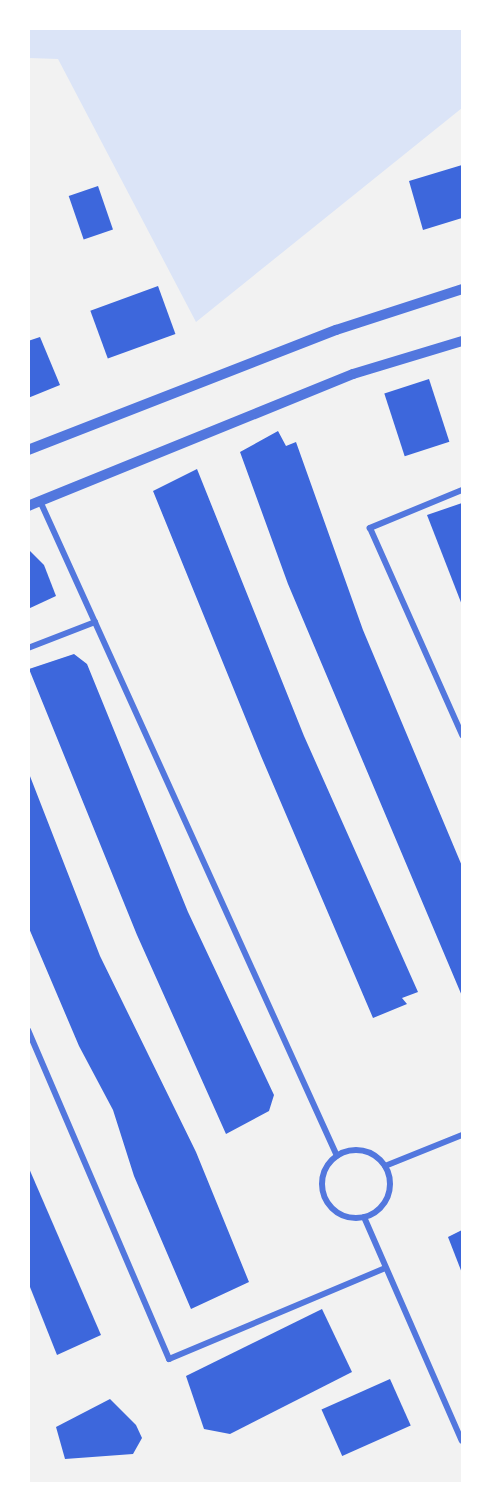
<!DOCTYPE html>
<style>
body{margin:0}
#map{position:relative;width:491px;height:1512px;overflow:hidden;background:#f2f2f2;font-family:"Archivo Narrow",sans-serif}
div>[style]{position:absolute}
.green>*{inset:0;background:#dbe4f7}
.building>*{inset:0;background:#3d67dc;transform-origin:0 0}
.minor>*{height:6px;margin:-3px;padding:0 3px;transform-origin:3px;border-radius:3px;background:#5277de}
.minor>.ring{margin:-3px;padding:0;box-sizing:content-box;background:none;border:6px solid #5277de;border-radius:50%}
.tertiary>*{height:10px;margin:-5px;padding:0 5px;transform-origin:5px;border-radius:5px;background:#5277de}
span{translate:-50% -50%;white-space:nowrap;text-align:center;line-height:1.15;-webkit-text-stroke:5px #fff;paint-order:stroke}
.frame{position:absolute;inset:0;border:30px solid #fff;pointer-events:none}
</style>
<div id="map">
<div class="green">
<i style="clip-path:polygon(29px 28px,462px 29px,462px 108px,196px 322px,58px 59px,29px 58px)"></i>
</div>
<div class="building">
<i style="clip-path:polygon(462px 165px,462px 218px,423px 230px,409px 181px)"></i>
<i style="left:98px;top:186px;width:46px;height:31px;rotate:71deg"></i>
<i style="left:158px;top:286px;width:51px;height:72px;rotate:70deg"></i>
<i style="clip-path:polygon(40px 337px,60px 385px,28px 398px,28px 341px)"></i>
<i style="left:429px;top:379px;width:66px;height:47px;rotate:72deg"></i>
<i style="clip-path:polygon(278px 431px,286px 446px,296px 442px,363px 630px,462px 866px,462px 996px,288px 584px,240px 452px)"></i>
<i style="clip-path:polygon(197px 469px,304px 736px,418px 992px,402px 998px,407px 1004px,373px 1018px,261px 756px,153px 491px)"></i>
<i style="clip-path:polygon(462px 503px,462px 605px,427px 515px)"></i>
<i style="clip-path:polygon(28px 549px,44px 565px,56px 596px,28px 609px)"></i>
<i style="clip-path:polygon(74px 654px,87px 664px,188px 912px,274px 1095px,269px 1111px,226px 1134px,137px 935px,29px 669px)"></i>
<i style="clip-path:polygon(28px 771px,100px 956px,196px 1152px,249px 1282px,191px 1309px,134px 1176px,113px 1110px,79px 1046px,28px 926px)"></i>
<i style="clip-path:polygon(28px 1166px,101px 1335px,57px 1355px,28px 1282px)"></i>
<i style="clip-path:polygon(462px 1230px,462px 1273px,448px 1237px)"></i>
<i style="clip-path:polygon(322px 1309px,352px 1372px,230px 1434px,204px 1429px,186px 1376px)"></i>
<i style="left:390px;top:1379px;width:51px;height:75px;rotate:66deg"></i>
<i style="clip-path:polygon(110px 1399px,136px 1425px,142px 1438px,133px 1454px,65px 1459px,56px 1427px)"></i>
</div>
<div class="minor">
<i style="left:462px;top:490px;width:100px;rotate:157.6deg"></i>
<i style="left:370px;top:528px;width:227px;rotate:66deg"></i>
<i style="left:40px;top:501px;width:719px;rotate:65.61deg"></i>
<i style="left:28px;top:648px;width:72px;rotate:-21.2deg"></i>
<i style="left:28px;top:1030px;width:358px;rotate:66.8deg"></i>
<i style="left:169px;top:1359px;width:234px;rotate:-22.8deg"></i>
<i class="ring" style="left:322px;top:1150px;width:62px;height:62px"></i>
<i style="left:385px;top:1166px;width:83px;rotate:-21.9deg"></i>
<i style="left:364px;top:1217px;width:244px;rotate:66.4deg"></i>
</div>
<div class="tertiary">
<i style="left:28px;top:450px;width:331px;rotate:-21.3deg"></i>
<i style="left:336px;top:330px;width:133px;rotate:-18deg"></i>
<i style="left:28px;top:506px;width:351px;rotate:-22.1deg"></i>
<i style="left:353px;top:374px;width:114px;rotate:-16.8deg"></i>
</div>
<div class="frame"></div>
</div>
